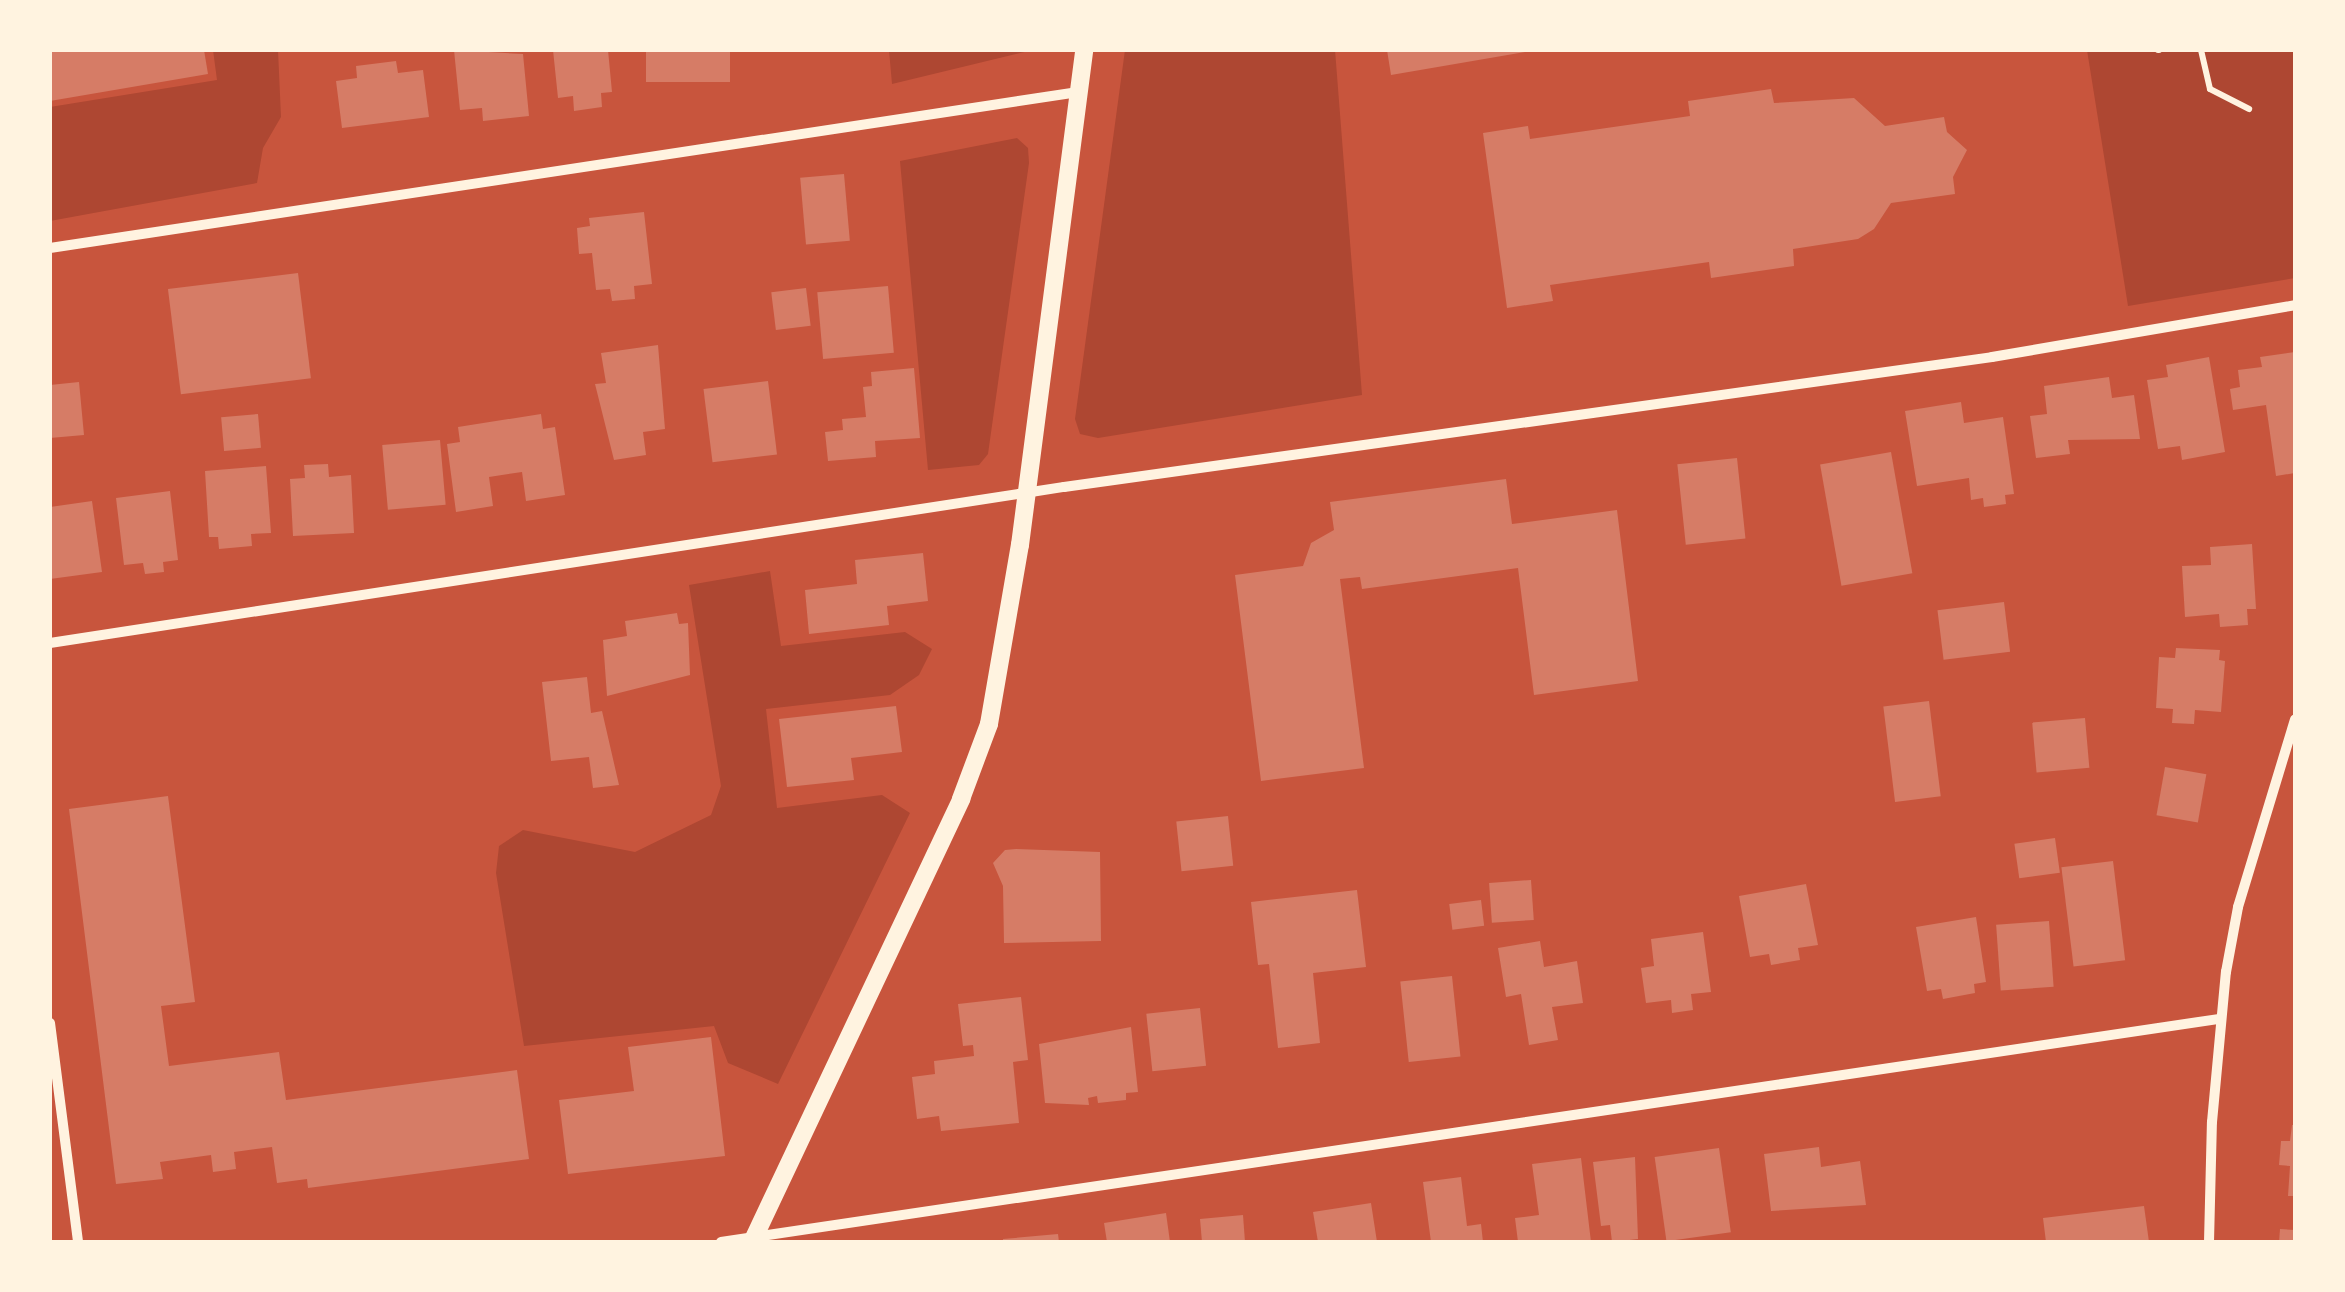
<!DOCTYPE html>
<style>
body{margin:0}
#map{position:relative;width:2345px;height:1292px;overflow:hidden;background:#c8553d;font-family:"Alegreya Sans",sans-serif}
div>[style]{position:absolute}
.green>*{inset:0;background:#ae4732}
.building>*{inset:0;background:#d67c66;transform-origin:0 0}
.path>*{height:6px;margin:-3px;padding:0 3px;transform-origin:3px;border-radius:3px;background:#fff3e0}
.minor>*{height:10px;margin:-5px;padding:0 5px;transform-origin:5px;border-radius:5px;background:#fff3e0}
.tertiary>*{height:18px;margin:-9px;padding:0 9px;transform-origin:9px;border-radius:9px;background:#fff3e0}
span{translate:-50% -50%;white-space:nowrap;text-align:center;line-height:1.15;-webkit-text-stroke:8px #fff3e0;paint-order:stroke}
.frame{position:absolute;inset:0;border:52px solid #fff3e0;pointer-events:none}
</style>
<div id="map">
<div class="green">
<i style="clip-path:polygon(213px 50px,278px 50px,281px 117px,263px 148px,257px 183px,50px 221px,50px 107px,217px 80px)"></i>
<i style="clip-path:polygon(889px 50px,1033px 50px,892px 84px)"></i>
<i style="clip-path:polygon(1125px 50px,1335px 50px,1362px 395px,1098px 438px,1080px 434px,1075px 419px)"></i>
<i style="clip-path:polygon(2087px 50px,2295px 50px,2295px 278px,2128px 306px)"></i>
<i style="clip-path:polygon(1017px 138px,1028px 148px,1029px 163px,988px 454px,979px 465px,928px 470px,900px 161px)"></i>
<i style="clip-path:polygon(770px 571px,781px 646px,905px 632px,932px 649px,919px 675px,890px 695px,766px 709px,777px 808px,882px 795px,910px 813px,778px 1084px,728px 1063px,714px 1026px,524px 1046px,496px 873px,499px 846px,523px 830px,635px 852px,711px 815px,721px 786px,689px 585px)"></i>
</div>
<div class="building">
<i style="clip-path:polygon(50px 50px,204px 50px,208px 74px,50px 101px)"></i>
<i style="clip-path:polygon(454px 50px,523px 54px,529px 116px,483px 121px,482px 108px,460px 110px)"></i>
<i style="clip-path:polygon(553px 50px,608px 50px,612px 92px,601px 93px,602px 107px,574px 111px,573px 96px,558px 98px)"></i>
<i style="left:646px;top:50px;width:84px;height:32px"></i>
<i style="clip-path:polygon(1387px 50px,1525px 50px,1525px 52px,1391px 75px)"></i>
<i style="clip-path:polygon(396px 61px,398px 73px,423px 70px,429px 117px,342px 128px,336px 81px,357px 78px,356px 66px)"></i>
<i style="clip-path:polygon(1771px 89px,1774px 103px,1854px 98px,1885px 126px,1944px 117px,1947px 132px,1967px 150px,1953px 177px,1955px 194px,1891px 203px,1874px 229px,1858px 239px,1793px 249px,1794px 266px,1711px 278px,1709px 262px,1550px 285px,1553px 301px,1507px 308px,1483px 133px,1528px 126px,1530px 139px,1690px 116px,1688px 101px)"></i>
<i style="left:844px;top:174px;width:67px;height:44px;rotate:85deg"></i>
<i style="clip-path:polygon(644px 212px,652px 284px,634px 286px,635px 299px,612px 301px,610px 289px,596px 290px,592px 253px,579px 254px,577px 228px,590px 226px,589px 218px)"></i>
<i style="left:298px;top:273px;width:106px;height:131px;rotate:83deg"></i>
<i style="left:888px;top:286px;width:67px;height:71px;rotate:85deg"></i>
<i style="left:806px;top:288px;width:38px;height:35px;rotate:83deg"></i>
<i style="clip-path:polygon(658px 345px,665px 429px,643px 432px,646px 455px,614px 460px,595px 384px,606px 383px,601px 353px)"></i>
<i style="clip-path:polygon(2295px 352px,2295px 473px,2276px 476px,2266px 405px,2233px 410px,2230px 389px,2240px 387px,2238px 370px,2262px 367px,2260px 357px)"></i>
<i style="clip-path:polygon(2209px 357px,2225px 452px,2182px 460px,2180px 446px,2158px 449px,2147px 380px,2168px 377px,2166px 365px)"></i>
<i style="clip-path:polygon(914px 368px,920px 438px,875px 441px,876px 457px,828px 461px,825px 432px,843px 430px,842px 419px,866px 417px,863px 387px,872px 386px,871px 372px)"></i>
<i style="clip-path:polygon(2109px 377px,2112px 398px,2134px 395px,2140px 439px,2068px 440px,2070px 454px,2036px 458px,2030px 416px,2047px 414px,2044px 386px)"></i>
<i style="left:768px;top:381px;width:74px;height:65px;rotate:83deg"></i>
<i style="clip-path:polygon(79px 382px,84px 435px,50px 438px,50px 385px)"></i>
<i style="clip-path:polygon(1961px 402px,1964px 423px,2003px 417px,2014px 494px,2005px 495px,2006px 504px,1984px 507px,1983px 498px,1971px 500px,1969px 478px,1917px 486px,1905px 411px)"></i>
<i style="left:258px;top:414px;width:34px;height:37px;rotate:85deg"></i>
<i style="clip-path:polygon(541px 414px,543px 429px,555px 427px,565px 495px,526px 501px,522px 472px,489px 477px,493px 506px,456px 512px,447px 444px,460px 442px,458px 427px)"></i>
<i style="left:440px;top:440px;width:65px;height:58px;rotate:85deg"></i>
<i style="left:1891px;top:452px;width:123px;height:72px;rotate:80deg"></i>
<i style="left:1737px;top:458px;width:81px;height:60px;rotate:84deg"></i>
<i style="clip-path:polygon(328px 464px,329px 477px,351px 475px,354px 533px,293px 536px,290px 479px,305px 478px,304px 465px)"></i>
<i style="clip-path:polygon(266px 466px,271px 533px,251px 534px,252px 546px,219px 549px,218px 537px,209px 537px,205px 471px)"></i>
<i style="clip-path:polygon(1506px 479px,1512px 524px,1617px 510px,1638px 681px,1534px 695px,1518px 568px,1362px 589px,1360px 577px,1340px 579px,1364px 768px,1261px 781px,1235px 575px,1303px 566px,1311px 543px,1334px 530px,1330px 502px)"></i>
<i style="clip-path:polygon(170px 491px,178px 560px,163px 562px,164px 572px,145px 574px,143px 563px,124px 565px,116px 498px)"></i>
<i style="clip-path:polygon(92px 501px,102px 572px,50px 579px,50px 507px)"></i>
<i style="clip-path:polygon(2252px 544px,2256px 609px,2247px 609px,2248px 625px,2220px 627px,2219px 614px,2185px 617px,2182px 566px,2211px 565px,2210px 547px)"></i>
<i style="clip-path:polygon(923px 553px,928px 601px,887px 606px,889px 625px,809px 634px,805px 590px,857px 584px,855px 560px)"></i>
<i style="left:2004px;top:602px;width:50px;height:67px;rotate:83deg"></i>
<i style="clip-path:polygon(677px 613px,679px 624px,688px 623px,690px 675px,607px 696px,603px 640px,627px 636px,625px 621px)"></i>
<i style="clip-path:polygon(2176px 648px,2220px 650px,2219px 660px,2225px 661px,2221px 712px,2195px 710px,2194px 724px,2172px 723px,2173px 709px,2156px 708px,2159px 657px,2175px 658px)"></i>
<i style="clip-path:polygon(587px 677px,591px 713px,602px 711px,619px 785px,593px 788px,589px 757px,551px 761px,542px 682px)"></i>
<i style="left:1929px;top:701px;width:96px;height:46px;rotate:83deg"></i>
<i style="clip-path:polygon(896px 706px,902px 752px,851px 758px,854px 780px,787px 787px,779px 719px)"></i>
<i style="left:2085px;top:718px;width:50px;height:53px;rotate:85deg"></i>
<i style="left:2165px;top:767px;width:42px;height:49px;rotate:10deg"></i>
<i style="clip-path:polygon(168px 796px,195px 1002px,161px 1006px,169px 1066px,279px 1052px,286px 1100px,517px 1070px,529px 1159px,308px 1188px,307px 1179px,277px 1183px,272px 1147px,234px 1152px,236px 1169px,213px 1172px,211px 1155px,160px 1162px,163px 1179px,116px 1184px,69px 809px)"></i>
<i style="left:1228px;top:816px;width:50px;height:52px;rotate:84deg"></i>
<i style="left:2055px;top:838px;width:35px;height:41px;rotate:82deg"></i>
<i style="clip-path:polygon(1016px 849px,1100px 852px,1101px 941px,1004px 943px,1003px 886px,993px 863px,1005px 850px)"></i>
<i style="left:2113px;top:861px;width:100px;height:52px;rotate:83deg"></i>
<i style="left:1531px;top:880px;width:40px;height:42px;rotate:86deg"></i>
<i style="clip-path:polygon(1806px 884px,1818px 945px,1798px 948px,1800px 960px,1771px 965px,1769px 954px,1750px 957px,1739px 896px)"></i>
<i style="clip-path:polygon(1357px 890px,1366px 967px,1313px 973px,1320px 1043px,1278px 1048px,1269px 964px,1258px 965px,1251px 902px)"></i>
<i style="left:1481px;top:900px;width:26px;height:32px;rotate:83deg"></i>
<i style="clip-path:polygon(1976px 917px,1986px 982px,1974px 984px,1975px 993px,1943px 999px,1941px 989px,1927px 991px,1916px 927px)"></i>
<i style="left:2049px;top:921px;width:66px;height:53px;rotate:86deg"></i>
<i style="clip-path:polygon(1703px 932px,1711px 992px,1691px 994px,1693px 1010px,1672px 1013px,1671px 1000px,1646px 1003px,1641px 968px,1654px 966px,1651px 939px)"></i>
<i style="clip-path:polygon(1540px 941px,1544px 967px,1577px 961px,1583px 1003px,1552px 1007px,1558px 1040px,1529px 1045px,1521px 994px,1506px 997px,1498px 948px)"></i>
<i style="left:1452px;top:976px;width:81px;height:52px;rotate:84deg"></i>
<i style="clip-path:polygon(1021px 997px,1028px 1060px,1013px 1062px,1019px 1123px,941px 1131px,939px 1116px,917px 1119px,912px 1077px,935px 1074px,934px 1061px,974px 1056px,973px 1045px,963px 1046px,958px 1004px)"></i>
<i style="left:1200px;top:1008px;width:58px;height:54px;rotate:84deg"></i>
<i style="clip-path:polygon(1131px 1027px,1138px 1092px,1126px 1093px,1126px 1100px,1098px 1103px,1097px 1096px,1088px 1098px,1089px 1105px,1045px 1103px,1039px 1044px)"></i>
<i style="clip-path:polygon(711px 1037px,725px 1156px,568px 1174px,559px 1100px,634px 1091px,628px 1047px)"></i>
<i style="clip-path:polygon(2292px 1125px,2295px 1125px,2295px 1196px,2288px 1196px,2290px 1166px,2279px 1165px,2281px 1141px,2290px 1141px)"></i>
<i style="clip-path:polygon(1819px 1147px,1821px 1167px,1860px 1161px,1866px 1205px,1771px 1211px,1764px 1154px)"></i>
<i style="left:1719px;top:1148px;width:85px;height:65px;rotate:82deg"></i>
<i style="clip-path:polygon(1635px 1157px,1638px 1239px,1612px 1242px,1610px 1225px,1601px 1226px,1593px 1162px)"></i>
<i style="clip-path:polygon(1581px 1158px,1591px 1242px,1518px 1242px,1515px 1218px,1539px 1215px,1532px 1164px)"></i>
<i style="clip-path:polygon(1461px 1177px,1467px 1226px,1481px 1224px,1483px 1242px,1431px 1242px,1423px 1182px)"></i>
<i style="clip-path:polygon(1371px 1203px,1377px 1242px,1318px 1242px,1313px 1212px)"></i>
<i style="clip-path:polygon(2144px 1206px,2149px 1242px,2046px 1242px,2043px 1218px)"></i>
<i style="clip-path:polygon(1166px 1213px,1170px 1242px,1107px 1242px,1104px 1223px)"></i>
<i style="clip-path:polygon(1243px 1215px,1245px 1242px,1202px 1242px,1200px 1219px)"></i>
<i style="left:2280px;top:1229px;width:15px;height:13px;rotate:4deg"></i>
<i style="clip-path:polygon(1058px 1234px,1059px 1242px,1003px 1242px,1003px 1239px)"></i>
</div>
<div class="path">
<i style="left:2158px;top:50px;width:1px"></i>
<i style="left:2201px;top:50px;width:40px;rotate:77deg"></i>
<i style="left:2210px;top:89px;width:44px;rotate:27.1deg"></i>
</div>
<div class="minor">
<i style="left:50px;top:248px;width:1040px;rotate:-8.63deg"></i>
<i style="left:50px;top:643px;width:1026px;rotate:-8.75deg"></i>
<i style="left:1064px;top:487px;width:937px;rotate:-7.97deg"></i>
<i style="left:1992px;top:357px;width:307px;rotate:-9.7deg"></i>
<i style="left:50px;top:1023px;width:221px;rotate:82.7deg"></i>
<i style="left:721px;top:1242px;width:1515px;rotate:-8.47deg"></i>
<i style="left:2209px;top:1242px;width:120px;rotate:-88.6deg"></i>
<i style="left:2212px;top:1122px;width:151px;rotate:-84.7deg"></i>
<i style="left:2226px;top:972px;width:66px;rotate:-79.5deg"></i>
<i style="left:2238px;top:907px;width:196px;rotate:-73.1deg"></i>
</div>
<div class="tertiary">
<i style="left:752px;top:1242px;width:490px;rotate:-64.7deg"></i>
<i style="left:961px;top:799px;width:80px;rotate:-69.5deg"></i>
<i style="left:989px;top:724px;width:182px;rotate:-80.2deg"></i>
<i style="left:1020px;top:545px;width:499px;rotate:-82.6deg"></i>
</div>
<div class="frame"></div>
</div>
